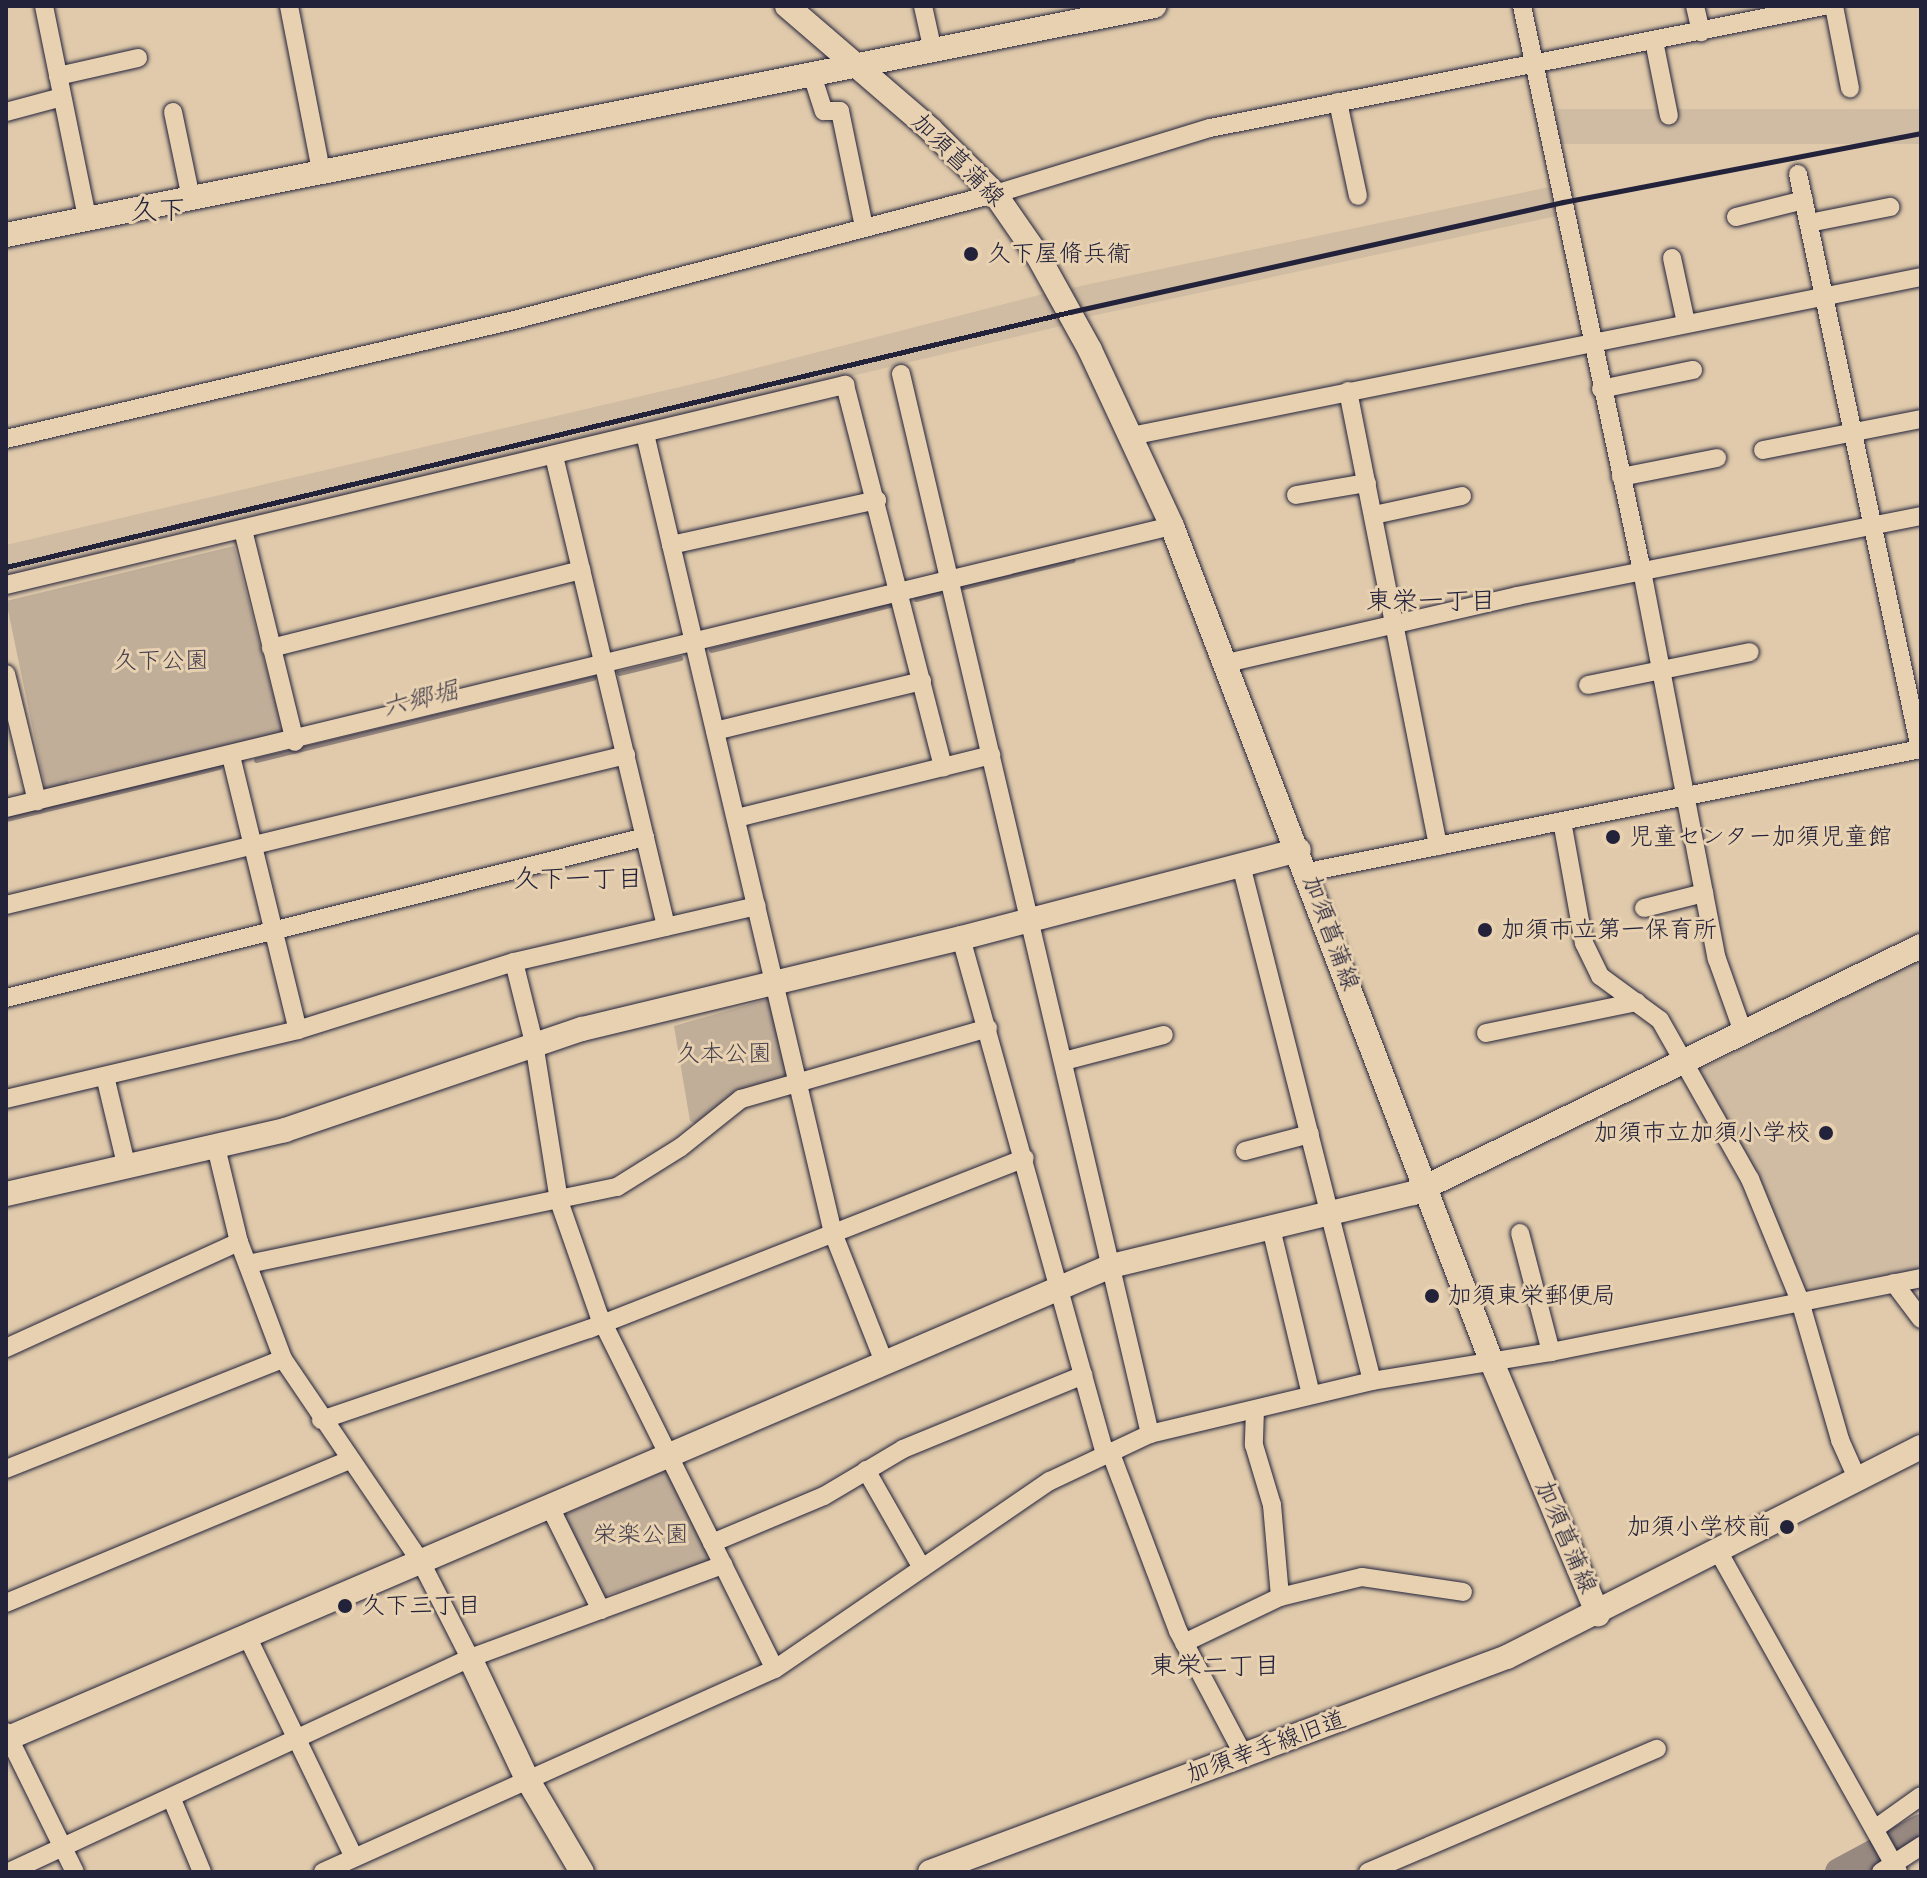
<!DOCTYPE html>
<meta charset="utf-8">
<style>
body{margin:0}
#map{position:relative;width:1927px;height:1878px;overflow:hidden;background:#e0caab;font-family:Sriracha,"Klee One",sans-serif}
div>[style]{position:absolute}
.built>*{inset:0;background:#d0bca2;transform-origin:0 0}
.green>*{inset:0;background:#c0ae99}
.stream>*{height:5px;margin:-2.5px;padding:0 2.5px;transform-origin:2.5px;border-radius:2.5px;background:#988980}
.river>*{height:28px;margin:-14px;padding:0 14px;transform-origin:14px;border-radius:14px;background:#988980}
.roads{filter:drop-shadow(0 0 2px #22223b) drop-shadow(0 0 2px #22223b)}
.street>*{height:18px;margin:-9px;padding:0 9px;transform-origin:9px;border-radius:9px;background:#e8d1b0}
.secondary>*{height:24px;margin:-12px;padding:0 12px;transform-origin:12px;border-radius:12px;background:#e8d1b0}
.rail>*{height:5px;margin:-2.5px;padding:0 2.5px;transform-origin:2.5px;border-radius:2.5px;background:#22223b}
.dots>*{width:22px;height:22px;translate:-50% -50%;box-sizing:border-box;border:4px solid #e8d1b0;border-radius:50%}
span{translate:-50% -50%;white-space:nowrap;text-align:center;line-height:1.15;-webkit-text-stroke:6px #e8d1b0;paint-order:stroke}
.street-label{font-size:24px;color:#22223b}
.poi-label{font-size:24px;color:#22223b}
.left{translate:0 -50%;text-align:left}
.right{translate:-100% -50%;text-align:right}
.park-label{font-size:24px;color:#423e4e}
.neighbourhood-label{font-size:26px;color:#22223b}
.water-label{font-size:26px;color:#454150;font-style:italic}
.quarter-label{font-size:28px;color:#22223b}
.frame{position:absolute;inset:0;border:8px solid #22223b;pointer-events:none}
</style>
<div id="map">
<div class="built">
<i style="left:1921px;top:109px;width:35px;height:364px;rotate:90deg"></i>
<i style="clip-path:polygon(1554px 186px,1561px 215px,1082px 318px,1071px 296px,1071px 288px)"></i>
<i style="clip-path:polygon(1047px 293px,1065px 325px,6px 578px,6px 545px,714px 379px)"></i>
<i style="clip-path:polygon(1921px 959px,1921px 1271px,1801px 1288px,1697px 1071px)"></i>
</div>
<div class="green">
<i style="clip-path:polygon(234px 546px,284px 736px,68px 780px,68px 787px,46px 792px,6px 601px)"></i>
<i style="clip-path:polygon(768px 999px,790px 1073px,696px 1124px,690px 1121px,674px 1026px)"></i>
<i style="clip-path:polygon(662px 1472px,670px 1475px,708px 1555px,705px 1563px,601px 1597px,562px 1521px,565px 1514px)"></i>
</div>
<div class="stream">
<i style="left:963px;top:587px;width:113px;rotate:-13.8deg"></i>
<i style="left:916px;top:599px;width:23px;rotate:-15deg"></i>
<i style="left:711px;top:650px;width:185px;rotate:-14.1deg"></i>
<i style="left:619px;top:673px;width:63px;rotate:-13.8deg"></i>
<i style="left:256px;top:760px;width:347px;rotate:-13.7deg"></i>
<i style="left:6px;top:819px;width:219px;rotate:-13.7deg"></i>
</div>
<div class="river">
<i style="left:1839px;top:1872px;width:93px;rotate:-28.2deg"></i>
</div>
<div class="roads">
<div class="street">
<i style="left:44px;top:6px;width:216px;rotate:78.5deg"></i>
<i style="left:289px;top:6px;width:168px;rotate:79deg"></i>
<i style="left:923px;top:6px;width:46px;rotate:77.5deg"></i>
<i style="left:1522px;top:6px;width:578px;rotate:78.01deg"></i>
<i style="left:1642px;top:571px;width:395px;rotate:79.1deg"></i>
<i style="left:1717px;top:959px;width:77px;rotate:70.4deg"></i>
<i style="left:1695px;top:6px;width:27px;rotate:77deg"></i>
<i style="left:1834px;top:6px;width:84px;rotate:79deg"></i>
<i style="left:1654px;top:41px;width:76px;rotate:78.7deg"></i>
<i style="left:812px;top:75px;width:38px;rotate:72deg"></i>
<i style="left:824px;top:111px;width:16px"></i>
<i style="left:840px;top:111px;width:118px;rotate:78.3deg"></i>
<i style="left:58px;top:76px;width:82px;rotate:-12.7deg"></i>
<i style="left:1338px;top:102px;width:96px;rotate:78deg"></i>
<i style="left:6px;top:112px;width:58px;rotate:-15deg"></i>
<i style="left:173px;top:112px;width:88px;rotate:78.2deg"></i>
<i style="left:1798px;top:174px;width:588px;rotate:78.02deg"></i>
<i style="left:1736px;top:217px;width:70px;rotate:-14deg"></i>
<i style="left:1809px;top:223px;width:83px;rotate:-11.2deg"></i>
<i style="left:1672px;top:258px;width:66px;rotate:77.8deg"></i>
<i style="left:901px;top:374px;width:1089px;rotate:76.78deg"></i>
<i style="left:1601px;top:389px;width:94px;rotate:-11.7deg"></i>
<i style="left:1348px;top:391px;width:464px;rotate:78.8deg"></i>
<i style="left:645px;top:434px;width:821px;rotate:76.76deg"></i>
<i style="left:833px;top:1233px;width:139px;rotate:68.4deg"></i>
<i style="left:1131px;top:436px;width:806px;rotate:-11.38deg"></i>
<i style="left:6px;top:439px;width:522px;rotate:-13.18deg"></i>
<i style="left:514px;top:320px;width:497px;rotate:-14.7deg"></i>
<i style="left:995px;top:194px;width:225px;rotate:-17.1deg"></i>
<i style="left:1210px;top:128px;width:626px;rotate:-11.24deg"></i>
<i style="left:1763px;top:450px;width:161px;rotate:-11.1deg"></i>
<i style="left:554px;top:456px;width:484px;rotate:76.6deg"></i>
<i style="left:1621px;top:477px;width:98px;rotate:-11.2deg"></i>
<i style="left:1296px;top:495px;width:72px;rotate:-9.6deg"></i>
<i style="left:1374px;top:515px;width:90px;rotate:-12.2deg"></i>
<i style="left:243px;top:530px;width:218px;rotate:76.2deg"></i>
<i style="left:671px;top:545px;width:211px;rotate:-12.3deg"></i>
<i style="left:6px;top:585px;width:863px;rotate:-13.41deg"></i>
<i style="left:845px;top:385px;width:395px;rotate:75.6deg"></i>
<i style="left:271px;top:648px;width:320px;rotate:-14.1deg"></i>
<i style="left:1227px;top:663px;width:298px;rotate:-13deg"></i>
<i style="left:1517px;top:596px;width:412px;rotate:-11.2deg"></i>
<i style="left:6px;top:674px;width:131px;rotate:76.3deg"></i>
<i style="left:1588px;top:685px;width:165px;rotate:-11.5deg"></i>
<i style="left:715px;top:731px;width:213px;rotate:-13.6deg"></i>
<i style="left:231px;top:756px;width:282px;rotate:76.3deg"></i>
<i style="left:6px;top:808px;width:1200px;rotate:-13.6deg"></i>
<i style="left:737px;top:818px;width:262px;rotate:-13.9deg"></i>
<i style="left:1562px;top:821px;width:124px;rotate:79.8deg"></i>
<i style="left:1584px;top:943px;width:37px;rotate:64deg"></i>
<i style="left:1600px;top:976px;width:74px;rotate:36.3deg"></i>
<i style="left:1660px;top:1020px;width:183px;rotate:60.5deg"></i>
<i style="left:1750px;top:1179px;width:132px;rotate:67.7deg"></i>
<i style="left:1800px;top:1301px;width:145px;rotate:73.9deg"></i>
<i style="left:1840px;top:1440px;width:42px;rotate:65.9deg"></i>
<i style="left:1241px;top:865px;width:532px;rotate:75.75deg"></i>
<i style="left:1308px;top:872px;width:625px;rotate:-11.35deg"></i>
<i style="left:6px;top:905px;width:638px;rotate:-13.6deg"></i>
<i style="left:1644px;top:908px;width:62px;rotate:-14deg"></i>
<i style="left:961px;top:938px;width:536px;rotate:74.41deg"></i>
<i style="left:514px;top:962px;width:83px;rotate:76.1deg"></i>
<i style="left:534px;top:1043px;width:160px;rotate:81deg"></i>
<i style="left:559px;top:1201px;width:121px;rotate:70.7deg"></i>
<i style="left:599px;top:1315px;width:395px;rotate:63.6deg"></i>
<i style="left:6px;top:998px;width:659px;rotate:-14.14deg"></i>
<i style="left:1486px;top:1033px;width:154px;rotate:-11.6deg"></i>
<i style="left:1064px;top:1061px;width:103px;rotate:-14.6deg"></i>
<i style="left:105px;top:1076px;width:95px;rotate:76.6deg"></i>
<i style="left:6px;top:1099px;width:300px;rotate:-13.3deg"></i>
<i style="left:298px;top:1030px;width:226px;rotate:-17.5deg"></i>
<i style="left:514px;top:962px;width:249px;rotate:-13deg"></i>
<i style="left:216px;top:1147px;width:98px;rotate:76.4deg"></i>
<i style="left:239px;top:1242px;width:125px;rotate:69.4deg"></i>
<i style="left:283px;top:1359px;width:245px;rotate:55.8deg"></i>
<i style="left:421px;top:1562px;width:108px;rotate:63deg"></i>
<i style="left:1245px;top:1151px;width:67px;rotate:-14.7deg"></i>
<i style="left:1271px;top:1228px;width:171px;rotate:76.5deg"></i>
<i style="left:1520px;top:1233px;width:123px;rotate:75.4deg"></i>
<i style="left:248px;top:1264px;width:377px;rotate:-11.8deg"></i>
<i style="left:617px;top:1187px;width:75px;rotate:-32deg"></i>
<i style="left:681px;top:1147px;width:77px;rotate:-38.7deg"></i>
<i style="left:741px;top:1099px;width:257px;rotate:-16deg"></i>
<i style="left:1894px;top:1283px;width:45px;rotate:53.1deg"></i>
<i style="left:6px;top:1348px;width:256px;rotate:-24.5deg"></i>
<i style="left:1255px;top:1410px;width:35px;rotate:92deg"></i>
<i style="left:1254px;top:1445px;width:63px;rotate:73.3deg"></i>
<i style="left:1272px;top:1505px;width:92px;rotate:85deg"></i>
<i style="left:321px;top:1420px;width:283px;rotate:-18.8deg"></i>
<i style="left:589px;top:1329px;width:468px;rotate:-21.4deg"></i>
<i style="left:1110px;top:1451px;width:192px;rotate:69.3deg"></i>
<i style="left:1178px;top:1631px;width:139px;rotate:62.1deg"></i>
<i style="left:6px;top:1469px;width:298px;rotate:-21.7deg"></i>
<i style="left:866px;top:1470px;width:113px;rotate:60.3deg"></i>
<i style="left:550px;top:1507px;width:115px;rotate:63.7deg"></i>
<i style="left:712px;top:1543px;width:121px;rotate:-22.8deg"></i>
<i style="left:824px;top:1496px;width:92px;rotate:-30.7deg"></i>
<i style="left:903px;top:1449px;width:195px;rotate:-22.3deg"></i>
<i style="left:1718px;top:1551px;width:368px;rotate:60.7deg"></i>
<i style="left:6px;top:1603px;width:373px;rotate:-22.6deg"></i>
<i style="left:247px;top:1636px;width:246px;rotate:64.2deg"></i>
<i style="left:1184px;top:1643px;width:106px;rotate:-25.6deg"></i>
<i style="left:1280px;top:1597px;width:84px;rotate:-13.7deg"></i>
<i style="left:1362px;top:1577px;width:102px;rotate:8.4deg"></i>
<i style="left:6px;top:1732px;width:156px;rotate:63.8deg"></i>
<i style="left:171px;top:1797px;width:81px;rotate:67.5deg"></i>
<i style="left:1876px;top:1828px;width:55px;rotate:-35.4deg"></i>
<i style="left:9px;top:1872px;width:508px;rotate:-24.9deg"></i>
<i style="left:470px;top:1658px;width:270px;rotate:-20.2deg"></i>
<i style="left:323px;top:1872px;width:495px;rotate:-24.2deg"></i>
<i style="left:775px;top:1669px;width:333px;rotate:-34.4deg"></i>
<i style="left:1050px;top:1481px;width:110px;rotate:-25.2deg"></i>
<i style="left:1150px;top:1434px;width:228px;rotate:-13.4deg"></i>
<i style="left:1372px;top:1381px;width:181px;rotate:-9.2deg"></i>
<i style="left:1551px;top:1352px;width:377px;rotate:-11.3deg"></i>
<i style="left:1368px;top:1872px;width:314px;rotate:-23.1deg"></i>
<i style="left:1881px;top:1872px;width:48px;rotate:-33deg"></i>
</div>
<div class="secondary">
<i style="left:787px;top:6px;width:190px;rotate:40.7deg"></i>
<i style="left:931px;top:130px;width:91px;rotate:45deg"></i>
<i style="left:995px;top:194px;width:75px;rotate:55.3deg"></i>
<i style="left:1038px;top:256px;width:107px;rotate:61deg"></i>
<i style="left:1090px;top:350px;width:194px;rotate:65deg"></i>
<i style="left:1172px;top:526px;width:893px;rotate:69.07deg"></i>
<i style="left:1491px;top:1360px;width:276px;rotate:67.2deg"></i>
<i style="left:6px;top:235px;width:1171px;rotate:-11.28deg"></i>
<i style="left:6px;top:1194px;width:286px;rotate:-12.9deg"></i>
<i style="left:285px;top:1130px;width:314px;rotate:-18.8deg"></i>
<i style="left:582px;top:1029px;width:390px;rotate:-13.5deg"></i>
<i style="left:961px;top:938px;width:349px;rotate:-14.6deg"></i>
<i style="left:470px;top:1658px;width:132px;rotate:64.8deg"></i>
<i style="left:526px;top:1777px;width:110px;rotate:59.5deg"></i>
<i style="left:6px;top:1739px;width:1202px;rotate:-23.17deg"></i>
<i style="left:1111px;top:1266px;width:311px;rotate:-13.6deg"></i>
<i style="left:1413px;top:1193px;width:565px;rotate:-25.93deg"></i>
<i style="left:930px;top:1872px;width:616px;rotate:-20.44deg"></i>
<i style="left:1507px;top:1657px;width:464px;rotate:-26.9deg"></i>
</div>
</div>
<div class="rail">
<i style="left:6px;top:567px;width:1094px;rotate:-13.48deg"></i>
<i style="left:1070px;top:312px;width:505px;rotate:-12.58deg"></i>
<i style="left:1563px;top:202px;width:365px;rotate:-10.9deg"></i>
</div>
<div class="dots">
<i style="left:971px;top:254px;background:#22223b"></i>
<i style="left:1613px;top:837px;background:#22223b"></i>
<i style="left:1485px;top:930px;background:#22223b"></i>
<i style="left:1826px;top:1133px;background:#22223b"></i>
<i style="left:1432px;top:1296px;background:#22223b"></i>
<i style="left:1787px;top:1527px;background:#22223b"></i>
<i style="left:345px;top:1606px;background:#22223b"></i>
</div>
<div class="street-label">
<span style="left:958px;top:160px;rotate:45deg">加須菖蒲線</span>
<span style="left:1331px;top:933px;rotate:70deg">加須菖蒲線</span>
<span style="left:1566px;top:1537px;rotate:67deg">加須菖蒲線</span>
<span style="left:1266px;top:1747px;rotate:-20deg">加須幸手線旧道</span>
</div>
<div class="poi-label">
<span class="left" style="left:987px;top:254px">久下屋脩兵衞</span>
<span class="left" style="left:1629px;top:837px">児童センター加須児童館</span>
<span class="left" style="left:1501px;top:930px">加須市立第一保育所</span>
<span class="right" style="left:1810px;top:1133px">加須市立加須小学校</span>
<span class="left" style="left:1448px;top:1296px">加須東栄郵便局</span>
<span class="right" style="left:1771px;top:1527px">加須小学校前</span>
<span class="left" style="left:361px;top:1606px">久下三丁目</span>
</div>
<div class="park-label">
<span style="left:161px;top:661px">久下公園</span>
<span style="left:724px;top:1054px">久本公園</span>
<span style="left:641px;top:1535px">栄楽公園</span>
</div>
<div class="neighbourhood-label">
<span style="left:1431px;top:601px">東栄一丁目</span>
<span style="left:578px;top:879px">久下一丁目</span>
<span style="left:1215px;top:1666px">東栄二丁目</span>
</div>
<div class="water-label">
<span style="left:420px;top:699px;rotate:-14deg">六郷堀</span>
</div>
<div class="quarter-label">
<span style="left:158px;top:210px">久下</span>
</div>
<div class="frame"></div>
</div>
